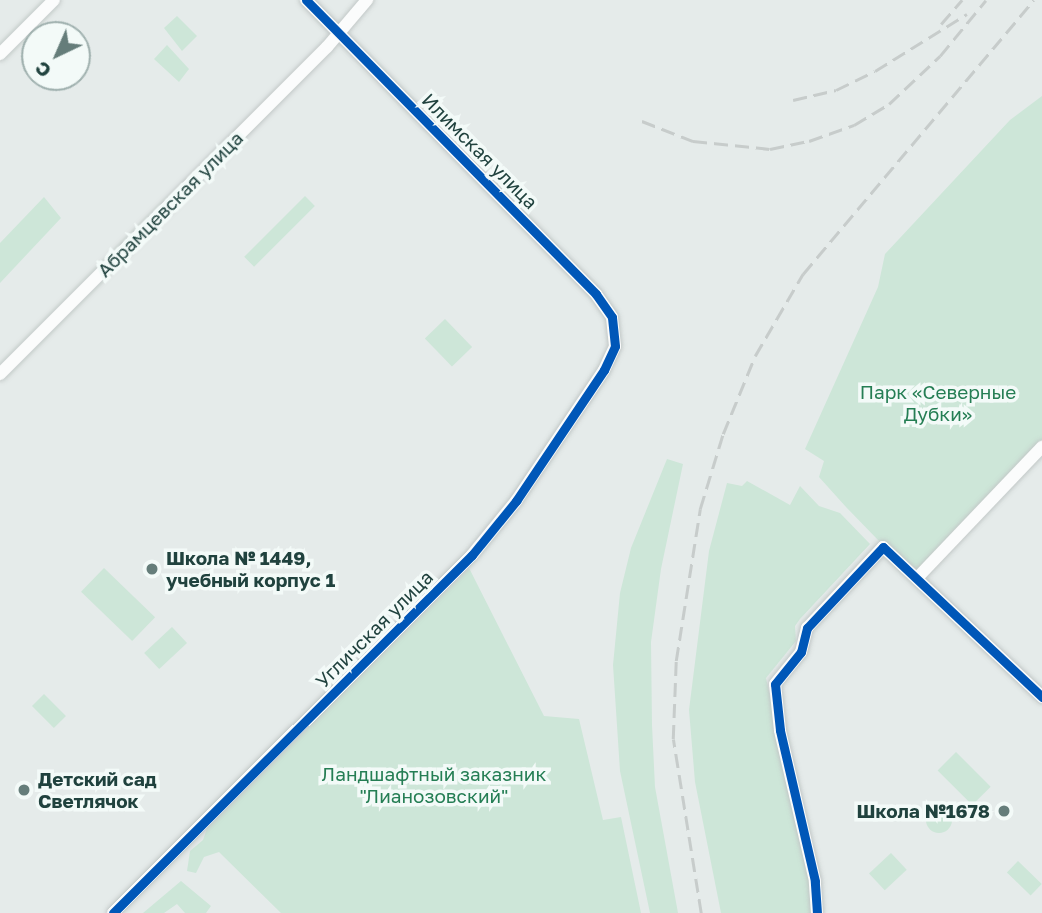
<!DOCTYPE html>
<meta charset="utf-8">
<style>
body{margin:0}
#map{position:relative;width:1042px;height:913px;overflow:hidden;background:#e5ebea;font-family:"Golos Text",sans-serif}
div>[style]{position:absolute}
.green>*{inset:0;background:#cde6d8;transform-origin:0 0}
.round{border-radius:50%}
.roads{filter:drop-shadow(0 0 2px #c2c8c7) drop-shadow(0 0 2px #c2c8c7)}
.minor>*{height:12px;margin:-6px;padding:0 6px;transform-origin:6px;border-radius:6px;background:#fbfcfc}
.rail>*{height:2.5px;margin-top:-1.25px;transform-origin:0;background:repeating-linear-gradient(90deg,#c7cccb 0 14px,transparent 0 21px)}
.cycleway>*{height:9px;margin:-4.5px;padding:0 4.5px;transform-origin:4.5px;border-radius:4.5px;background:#0057b8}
.dots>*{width:19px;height:19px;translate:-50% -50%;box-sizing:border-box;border:4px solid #f3faf8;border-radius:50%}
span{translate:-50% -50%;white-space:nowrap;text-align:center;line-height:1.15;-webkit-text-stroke:7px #f3faf8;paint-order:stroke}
.street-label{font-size:19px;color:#20423e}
.park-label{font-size:19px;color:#257e54}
.poi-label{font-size:19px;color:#20423e;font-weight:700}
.left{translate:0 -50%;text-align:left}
.right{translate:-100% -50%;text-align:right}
.north{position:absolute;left:21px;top:21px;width:70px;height:70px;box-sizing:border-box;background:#f3faf8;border:2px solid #9fb0ae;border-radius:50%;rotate:224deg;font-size:19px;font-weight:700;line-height:28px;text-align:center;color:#20423e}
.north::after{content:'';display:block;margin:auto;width:24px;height:32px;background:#657d7a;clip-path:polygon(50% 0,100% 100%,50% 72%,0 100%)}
</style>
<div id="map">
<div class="green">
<i style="clip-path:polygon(177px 16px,197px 36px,182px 51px,164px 28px)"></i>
<i style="clip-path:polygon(167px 45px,189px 69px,179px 82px,154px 59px)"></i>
<i style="clip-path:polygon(1042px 96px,1042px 444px,918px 570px,879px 541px,846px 507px,819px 477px,824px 461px,805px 449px,878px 287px,885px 254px,1010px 120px)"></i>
<i style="left:305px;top:196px;width:14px;height:86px;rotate:45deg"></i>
<i style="clip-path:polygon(44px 197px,61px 218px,0 283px,0 243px)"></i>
<i style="left:445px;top:319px;width:39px;height:28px;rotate:46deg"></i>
<i style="clip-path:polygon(667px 459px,683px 464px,661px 569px,651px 642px,652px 725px,655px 787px,678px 913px,650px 913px,620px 771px,613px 665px,620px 593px,631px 548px)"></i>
<i style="clip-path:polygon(747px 481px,790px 505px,800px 486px,819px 506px,840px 513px,870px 544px,800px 619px,795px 626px,796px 641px,766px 678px,808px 869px,812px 913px,721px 913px,695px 782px,689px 710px,709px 551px,727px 483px,742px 486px)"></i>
<i style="left:104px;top:568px;width:71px;height:33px;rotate:44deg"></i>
<i style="clip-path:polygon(469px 568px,544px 716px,579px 719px,603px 820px,621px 817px,641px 913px,281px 913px,219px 852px,204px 857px,196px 873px,187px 871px,190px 851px,203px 840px,207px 828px)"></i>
<i style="left:172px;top:627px;width:22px;height:38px;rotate:47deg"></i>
<i style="left:44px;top:694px;width:31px;height:17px;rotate:45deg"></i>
<i style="left:956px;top:752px;width:49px;height:26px;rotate:45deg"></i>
<i class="round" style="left:926px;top:807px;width:26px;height:26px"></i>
<i style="left:891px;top:853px;width:23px;height:30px;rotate:47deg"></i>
<i style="left:1018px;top:861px;width:33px;height:16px;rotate:44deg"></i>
<i style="clip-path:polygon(181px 881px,211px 906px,206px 913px,185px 913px,177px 904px,164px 913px,143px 913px)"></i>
</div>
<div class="roads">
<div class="minor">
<i style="left:0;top:54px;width:76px;rotate:-45deg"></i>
<i style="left:0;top:374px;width:462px;rotate:-45deg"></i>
<i style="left:327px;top:47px;width:62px;rotate:-49.6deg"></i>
<i style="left:918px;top:577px;width:180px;rotate:-46.4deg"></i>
<i style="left:113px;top:913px;width:507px;rotate:-44.92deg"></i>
<i style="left:472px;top:555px;width:70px;rotate:-50.8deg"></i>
<i style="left:516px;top:501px;width:158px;rotate:-56.1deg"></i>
<i style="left:604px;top:370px;width:26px;rotate:-65deg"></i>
<i style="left:615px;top:346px;width:29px;rotate:-96deg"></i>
<i style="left:612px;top:317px;width:28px;rotate:-125deg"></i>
<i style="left:596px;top:294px;width:413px;rotate:-134.6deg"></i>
<i style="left:817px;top:913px;width:32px;rotate:-94deg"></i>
<i style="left:815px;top:881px;width:155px;rotate:-103.1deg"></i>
<i style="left:780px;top:730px;width:46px;rotate:-96.2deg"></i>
<i style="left:775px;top:684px;width:41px;rotate:-50.9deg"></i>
<i style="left:801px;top:652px;width:25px;rotate:-76deg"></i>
<i style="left:807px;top:628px;width:111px;rotate:-46.8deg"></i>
<i style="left:883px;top:547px;width:219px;rotate:43.3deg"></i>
</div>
</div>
<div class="rail">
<i style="left:941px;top:24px;width:32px;rotate:-49deg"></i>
<i style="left:793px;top:100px;width:44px;rotate:-13.1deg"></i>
<i style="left:836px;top:90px;width:43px;rotate:-26deg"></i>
<i style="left:875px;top:71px;width:108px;rotate:-31.8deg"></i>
<i style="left:642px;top:121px;width:55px;rotate:21.4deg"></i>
<i style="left:693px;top:141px;width:77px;rotate:5.9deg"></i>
<i style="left:770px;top:149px;width:40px;rotate:-12deg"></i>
<i style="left:809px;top:141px;width:48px;rotate:-19.6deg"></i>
<i style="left:854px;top:125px;width:41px;rotate:-31deg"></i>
<i style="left:889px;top:104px;width:70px;rotate:-43.3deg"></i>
<i style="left:940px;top:56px;width:72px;rotate:-50.6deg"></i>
<i style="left:701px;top:913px;width:176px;rotate:-99.1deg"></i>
<i style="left:673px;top:739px;width:78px;rotate:-87.8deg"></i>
<i style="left:676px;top:661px;width:154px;rotate:-81deg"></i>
<i style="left:700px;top:509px;width:78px;rotate:-73deg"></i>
<i style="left:723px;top:434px;width:84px;rotate:-67.7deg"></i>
<i style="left:755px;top:356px;width:95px;rotate:-59.7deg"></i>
<i style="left:803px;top:274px;width:358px;rotate:-49.9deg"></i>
</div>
<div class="cycleway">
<i style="left:113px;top:913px;width:507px;rotate:-44.92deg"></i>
<i style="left:472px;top:555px;width:70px;rotate:-50.8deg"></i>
<i style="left:516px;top:501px;width:158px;rotate:-56.1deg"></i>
<i style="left:604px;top:370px;width:26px;rotate:-65deg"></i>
<i style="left:615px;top:346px;width:29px;rotate:-96deg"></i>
<i style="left:612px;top:317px;width:28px;rotate:-125deg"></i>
<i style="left:596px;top:294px;width:413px;rotate:-134.6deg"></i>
<i style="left:817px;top:913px;width:32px;rotate:-94deg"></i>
<i style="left:815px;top:881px;width:155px;rotate:-103.1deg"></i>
<i style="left:780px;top:730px;width:46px;rotate:-96.2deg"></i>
<i style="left:775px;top:684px;width:41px;rotate:-50.9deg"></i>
<i style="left:801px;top:652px;width:25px;rotate:-76deg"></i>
<i style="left:807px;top:628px;width:111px;rotate:-46.8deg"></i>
<i style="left:883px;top:547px;width:219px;rotate:43.3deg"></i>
</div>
<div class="dots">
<i style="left:152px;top:569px;background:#657d7a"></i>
<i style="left:24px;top:790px;background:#657d7a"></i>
<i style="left:1004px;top:811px;background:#657d7a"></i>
</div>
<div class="street-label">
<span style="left:480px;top:151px;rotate:45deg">Илимская улица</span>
<span style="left:170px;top:204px;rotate:-45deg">Абрамцевская улица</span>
<span style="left:374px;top:629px;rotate:-45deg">Угличская улица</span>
</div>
<div class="park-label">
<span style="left:938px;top:403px">Парк «Северные<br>Дубки»</span>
<span style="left:434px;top:785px">Ландшафтный заказник<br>"Лианозовский"</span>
</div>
<div class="poi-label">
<span class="left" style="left:166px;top:569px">Школа № 1449,<br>учебный корпус 1</span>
<span class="left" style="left:38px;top:790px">Детский сад<br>Светлячок</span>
<span class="right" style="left:990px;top:811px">Школа №1678</span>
</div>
<div class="north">С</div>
</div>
